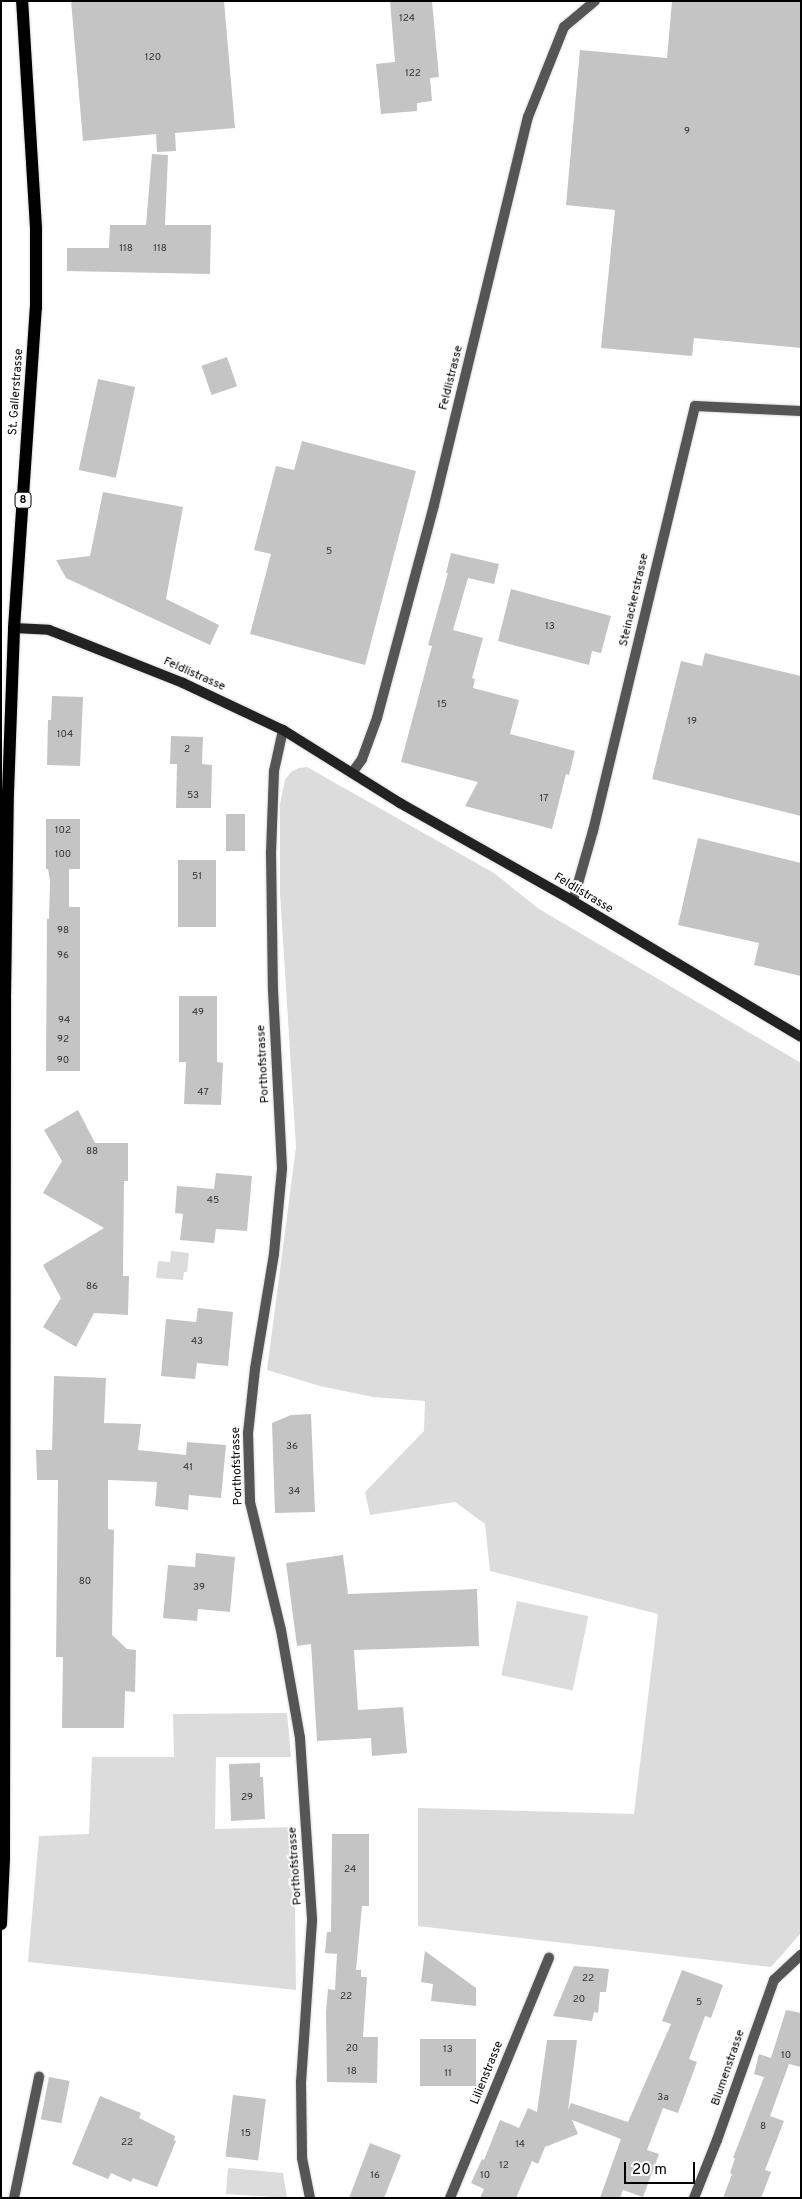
<!DOCTYPE html>
<style>
body{margin:0}
#map{position:relative;width:802px;height:2199px;overflow:hidden;background:#fff;font-family:Overpass,sans-serif}
div>[style]{position:absolute}
.green>*{inset:0;background:#dcdcdc;transform-origin:0 0}
.building>*{inset:0;background:#c4c4c4;transform-origin:0 0}
.roads{filter:drop-shadow(0 0 1px #dbdbdb) drop-shadow(0 0 1px #dbdbdb)}
.street>*{height:10px;margin:-5px;padding:0 5px;transform-origin:5px;border-radius:5px;background:#555}
.secondary>*{height:10px;margin:-5px;padding:0 5px;transform-origin:5px;border-radius:5px;background:#222}
.primary>*{height:12px;margin:-6px;padding:0 6px;transform-origin:6px;border-radius:6px;background:#000}
span{translate:-50% -50%;white-space:nowrap;text-align:center;line-height:1.15;-webkit-text-stroke:4px #fff;paint-order:stroke}
.number-label{font-size:10px;color:#313131}
.number-label span{-webkit-text-stroke-width:0}
.shield-label span{padding:1px 4px;background:#fff;border:1px solid;border-radius:4px;-webkit-text-stroke-width:0}
.shield-label{font-size:11px;color:#000;font-weight:700}
.street-label{font-size:12px;color:#000}
.frame{position:absolute;inset:0;border:2px solid #000;pointer-events:none}
.scale{position:absolute;left:624px;top:2162px;width:71px;height:22px;box-sizing:border-box;border:2px solid #000;border-top:0;padding-left:6px;font-size:15px;line-height:18px;white-space:nowrap;color:#000;-webkit-text-stroke:4px #fff;paint-order:stroke}
</style>
<div id="map">
<div class="green">
<i style="clip-path:polygon(307px 767px,494px 873px,539px 909px,801px 1063px,801px 1933px,771px 1967px,418px 1926px,418px 1808px,634px 1814px,658px 1614px,490px 1571px,485px 1524px,455px 1502px,370px 1515px,365px 1492px,424px 1431px,425px 1401px,373px 1397px,320px 1386px,267px 1370px,296px 1147px,280px 893px,280px 804px,285px 780px,291px 772px,299px 768px)"></i>
<i style="clip-path:polygon(171px 1251px,189px 1253px,187px 1272px,184px 1272px,183px 1280px,156px 1278px,158px 1261px,170px 1262px)"></i>
<i style="left:517px;top:1601px;width:73px;height:76px;rotate:12deg"></i>
<i style="clip-path:polygon(287px 1713px,291px 1757px,216px 1757px,215px 1829px,294px 1827px,296px 1990px,28px 1962px,39px 1836px,89px 1834px,92px 1757px,174px 1757px,173px 1714px)"></i>
<i style="clip-path:polygon(228px 2168px,283px 2173px,287px 2198px,226px 2194px)"></i>
</div>
<div class="building">
<i style="clip-path:polygon(71px 1px,224px 1px,235px 128px,175px 133px,176px 151px,157px 152px,156px 134px,83px 141px)"></i>
<i style="clip-path:polygon(390px 1px,432px 1px,439px 77px,430px 78px,432px 101px,417px 103px,417px 111px,381px 114px,376px 64px,395px 62px)"></i>
<i style="clip-path:polygon(672px 1px,801px 1px,801px 348px,694px 338px,692px 356px,601px 348px,615px 210px,566px 205px,580px 50px,667px 58px)"></i>
<i style="clip-path:polygon(152px 154px,168px 155px,165px 225px,211px 225px,210px 274px,67px 271px,67px 248px,109px 248px,110px 225px,146px 225px)"></i>
<i style="left:227px;top:357px;width:31px;height:27px;rotate:71deg"></i>
<i style="left:98px;top:379px;width:38px;height:93px;rotate:12deg"></i>
<i style="clip-path:polygon(302px 441px,416px 471px,365px 665px,250px 634px,271px 554px,254px 550px,276px 466px,294px 470px)"></i>
<i style="clip-path:polygon(103px 492px,183px 507px,166px 599px,219px 625px,210px 645px,66px 578px,56px 560px,90px 556px)"></i>
<i style="clip-path:polygon(451px 553px,499px 564px,494px 584px,468px 578px,453px 630px,483px 638px,472px 678px,475px 679px,473px 688px,519px 700px,510px 734px,575px 751px,569px 775px,566px 774px,552px 829px,465px 806px,478px 782px,401px 762px,432px 646px,428px 645px,448px 573px,446px 573px)"></i>
<i style="clip-path:polygon(511px 589px,611px 616px,601px 653px,592px 651px,589px 665px,498px 641px)"></i>
<i style="clip-path:polygon(705px 653px,801px 676px,801px 816px,652px 779px,681px 661px,702px 666px)"></i>
<i style="clip-path:polygon(52px 696px,83px 697px,80px 766px,47px 765px,48px 720px,51px 720px)"></i>
<i style="clip-path:polygon(171px 736px,203px 737px,202px 764px,212px 765px,211px 808px,176px 808px,177px 764px,170px 764px)"></i>
<i style="left:226px;top:814px;width:19px;height:37px"></i>
<i style="clip-path:polygon(46px 819px,80px 819px,80px 869px,69px 869px,69px 907px,80px 907px,80px 1071px,46px 1071px,47px 919px,49px 919px,50px 881px,48px 869px,46px 869px)"></i>
<i style="clip-path:polygon(698px 838px,801px 863px,801px 976px,754px 965px,759px 943px,678px 925px)"></i>
<i style="left:178px;top:860px;width:38px;height:67px"></i>
<i style="clip-path:polygon(179px 996px,217px 996px,217px 1062px,223px 1063px,221px 1105px,184px 1104px,186px 1062px,179px 1062px)"></i>
<i style="clip-path:polygon(78px 1110px,95px 1143px,128px 1143px,128px 1181px,124px 1181px,123px 1276px,129px 1276px,128px 1315px,94px 1313px,76px 1347px,43px 1327px,61px 1298px,43px 1265px,104px 1228px,43px 1193px,62px 1161px,44px 1130px)"></i>
<i style="clip-path:polygon(216px 1173px,252px 1176px,247px 1231px,216px 1229px,214px 1243px,180px 1240px,183px 1214px,175px 1213px,177px 1186px,214px 1189px)"></i>
<i style="clip-path:polygon(198px 1308px,233px 1312px,228px 1366px,197px 1363px,195px 1379px,161px 1376px,166px 1319px,196px 1322px)"></i>
<i style="clip-path:polygon(54px 1376px,106px 1378px,104px 1423px,141px 1424px,138px 1450px,186px 1455px,187px 1442px,226px 1445px,221px 1498px,189px 1495px,188px 1510px,155px 1506px,157px 1482px,108px 1480px,108px 1529px,114px 1530px,112px 1635px,127px 1649px,136px 1650px,135px 1692px,125px 1691px,124px 1728px,62px 1728px,63px 1657px,56px 1657px,58px 1480px,37px 1480px,36px 1450px,52px 1450px)"></i>
<i style="clip-path:polygon(311px 1414px,315px 1512px,275px 1513px,272px 1423px,291px 1415px)"></i>
<i style="clip-path:polygon(196px 1553px,235px 1557px,230px 1612px,198px 1609px,197px 1621px,163px 1618px,168px 1565px,195px 1567px)"></i>
<i style="clip-path:polygon(343px 1555px,348px 1594px,477px 1589px,479px 1646px,354px 1650px,358px 1710px,403px 1707px,407px 1753px,372px 1756px,371px 1738px,317px 1741px,311px 1644px,297px 1646px,286px 1563px)"></i>
<i style="clip-path:polygon(260px 1763px,260px 1777px,263px 1777px,265px 1819px,231px 1821px,229px 1764px)"></i>
<i style="clip-path:polygon(332px 1834px,369px 1834px,369px 1906px,362px 1906px,356px 1970px,361px 1970px,361px 1977px,367px 1977px,363px 2037px,378px 2037px,377px 2083px,327px 2082px,326px 2012px,328px 1989px,335px 1990px,337px 1954px,325px 1953px,327px 1932px,331px 1932px)"></i>
<i style="clip-path:polygon(425px 1951px,476px 1988px,476px 2006px,431px 2001px,433px 1984px,421px 1982px)"></i>
<i style="clip-path:polygon(574px 1966px,609px 1969px,606px 1992px,600px 1992px,598px 2013px,594px 2012px,592px 2021px,553px 2016px)"></i>
<i style="clip-path:polygon(682px 1970px,723px 1985px,711px 2018px,705px 2016px,689px 2059px,697px 2062px,678px 2113px,663px 2108px,647px 2150px,659px 2154px,643px 2197px,623px 2190px,620px 2198px,600px 2198px,621px 2139px,572px 2120px,578px 2134px,545px 2147px,538px 2164px,532px 2161px,516px 2198px,480px 2198px,484px 2189px,471px 2183px,482px 2159px,484px 2160px,500px 2120px,519px 2128px,528px 2108px,537px 2112px,547px 2040px,577px 2040px,568px 2110px,571px 2103px,628px 2122px,671px 2024px,662px 2021px)"></i>
<i style="clip-path:polygon(786px 2010px,801px 2013px,801px 2067px,789px 2064px,770px 2116px,784px 2121px,765px 2170px,771px 2172px,761px 2198px,723px 2198px,732px 2174px,730px 2173px,735px 2158px,733px 2158px,764px 2077px,754px 2074px,759px 2054px,771px 2058px)"></i>
<i style="left:420px;top:2039px;width:56px;height:47px"></i>
<i style="left:49px;top:2077px;width:21px;height:43px;rotate:11deg"></i>
<i style="left:233px;top:2095px;width:33px;height:62px;rotate:7deg"></i>
<i style="clip-path:polygon(100px 2096px,141px 2113px,139px 2118px,175px 2136px,174px 2140px,176px 2141px,157px 2187px,133px 2178px,131px 2182px,111px 2173px,108px 2179px,72px 2164px)"></i>
<i style="clip-path:polygon(370px 2143px,401px 2155px,384px 2198px,349px 2198px)"></i>
</div>
<div class="roads">
<div class="street">
<i style="left:283px;top:730px;width:42px;rotate:102.4deg"></i>
<i style="left:274px;top:771px;width:81px;rotate:92.1deg"></i>
<i style="left:271px;top:852px;width:138px;rotate:89.2deg"></i>
<i style="left:273px;top:990px;width:179px;rotate:87.1deg"></i>
<i style="left:282px;top:1169px;width:85px;rotate:95.4deg"></i>
<i style="left:274px;top:1254px;width:117px;rotate:99.4deg"></i>
<i style="left:255px;top:1369px;width:64px;rotate:96.2deg"></i>
<i style="left:248px;top:1433px;width:69px;rotate:88.3deg"></i>
<i style="left:250px;top:1502px;width:132px;rotate:76.4deg"></i>
<i style="left:281px;top:1630px;width:110px;rotate:80deg"></i>
<i style="left:300px;top:1738px;width:183px;rotate:86.2deg"></i>
<i style="left:312px;top:1921px;width:161px;rotate:93.9deg"></i>
<i style="left:301px;top:2082px;width:76px;rotate:89.2deg"></i>
<i style="left:302px;top:2158px;width:41px;rotate:78.7deg"></i>
<i style="left:352px;top:773px;width:17px;rotate:-54deg"></i>
<i style="left:362px;top:759px;width:44px;rotate:-69.9deg"></i>
<i style="left:377px;top:718px;width:220px;rotate:-75deg"></i>
<i style="left:434px;top:505px;width:399px;rotate:-76.4deg"></i>
<i style="left:528px;top:117px;width:97px;rotate:-68.2deg"></i>
<i style="left:564px;top:27px;width:40px;rotate:-40deg"></i>
<i style="left:573px;top:901px;width:73px;rotate:-74.1deg"></i>
<i style="left:593px;top:831px;width:437px;rotate:-76.5deg"></i>
<i style="left:695px;top:406px;width:106px;rotate:2.7deg"></i>
<i style="left:14px;top:2198px;width:124px;rotate:-78.3deg"></i>
<i style="left:450px;top:2198px;width:260px;rotate:-67.6deg"></i>
<i style="left:694px;top:2198px;width:62px;rotate:-68.4deg"></i>
<i style="left:717px;top:2140px;width:170px;rotate:-70.4deg"></i>
<i style="left:774px;top:1980px;width:37px;rotate:-43deg"></i>
</div>
<div class="secondary">
<i style="left:14px;top:628px;width:35px;rotate:3deg"></i>
<i style="left:49px;top:630px;width:14px;rotate:21deg"></i>
<i style="left:62px;top:635px;width:130px;rotate:21.6deg"></i>
<i style="left:183px;top:683px;width:110px;rotate:25.2deg"></i>
<i style="left:283px;top:730px;width:138px;rotate:32deg"></i>
<i style="left:400px;top:803px;width:199px;rotate:29.5deg"></i>
<i style="left:573px;top:901px;width:265px;rotate:30.8deg"></i>
</div>
<div class="primary">
<i style="left:1px;top:1924px;width:65px;rotate:-87.4deg"></i>
<i style="left:4px;top:1859px;width:860px;rotate:-89.93deg"></i>
<i style="left:5px;top:999px;width:206px;rotate:-89.2deg"></i>
<i style="left:8px;top:793px;width:165px;rotate:-87.9deg"></i>
<i style="left:14px;top:628px;width:321px;rotate:-86.1deg"></i>
<i style="left:36px;top:308px;width:80px;rotate:-90deg"></i>
<i style="left:36px;top:228px;width:227px;rotate:-93.5deg"></i>
</div>
</div>
<div class="number-label">
<span style="left:407px;top:19px">124</span>
<span style="left:153px;top:58px">120</span>
<span style="left:413px;top:74px">122</span>
<span style="left:687px;top:132px">9</span>
<span style="left:126px;top:249px">118</span>
<span style="left:160px;top:249px">118</span>
<span style="left:329px;top:552px">5</span>
<span style="left:550px;top:627px">13</span>
<span style="left:442px;top:705px">15</span>
<span style="left:692px;top:722px">19</span>
<span style="left:65px;top:735px">104</span>
<span style="left:187px;top:750px">2</span>
<span style="left:193px;top:796px">53</span>
<span style="left:544px;top:799px">17</span>
<span style="left:63px;top:831px">102</span>
<span style="left:63px;top:855px">100</span>
<span style="left:197px;top:877px">51</span>
<span style="left:63px;top:931px">98</span>
<span style="left:63px;top:956px">96</span>
<span style="left:198px;top:1013px">49</span>
<span style="left:64px;top:1021px">94</span>
<span style="left:63px;top:1040px">92</span>
<span style="left:63px;top:1061px">90</span>
<span style="left:203px;top:1093px">47</span>
<span style="left:92px;top:1152px">88</span>
<span style="left:213px;top:1201px">45</span>
<span style="left:92px;top:1287px">86</span>
<span style="left:197px;top:1342px">43</span>
<span style="left:292px;top:1447px">36</span>
<span style="left:188px;top:1468px">41</span>
<span style="left:294px;top:1492px">34</span>
<span style="left:85px;top:1582px">80</span>
<span style="left:199px;top:1588px">39</span>
<span style="left:247px;top:1798px">29</span>
<span style="left:350px;top:1870px">24</span>
<span style="left:588px;top:1979px">22</span>
<span style="left:346px;top:1997px">22</span>
<span style="left:579px;top:2000px">20</span>
<span style="left:699px;top:2003px">5</span>
<span style="left:352px;top:2049px">20</span>
<span style="left:448px;top:2050px">13</span>
<span style="left:786px;top:2056px">10</span>
<span style="left:352px;top:2072px">18</span>
<span style="left:448px;top:2074px">11</span>
<span style="left:663px;top:2098px">3a</span>
<span style="left:763px;top:2127px">8</span>
<span style="left:246px;top:2134px">15</span>
<span style="left:127px;top:2143px">22</span>
<span style="left:520px;top:2145px">14</span>
<span style="left:504px;top:2166px">12</span>
<span style="left:375px;top:2176px">16</span>
<span style="left:485px;top:2176px">10</span>
</div>
<div class="shield-label">
<span style="left:23px;top:500px">8</span>
</div>
<div class="street-label">
<span style="left:452px;top:378px;rotate:-76deg">Feldlistrasse</span>
<span style="left:17px;top:392px;rotate:-86deg">St. Gallerstrasse</span>
<span style="left:635px;top:600px;rotate:-77deg">Steinackerstrasse</span>
<span style="left:194px;top:675px;rotate:24deg">Feldlistrasse</span>
<span style="left:583px;top:894px;rotate:31deg">Feldlistrasse</span>
<span style="left:264px;top:1064px;rotate:-93deg">Porthofstrasse</span>
<span style="left:238px;top:1466px;rotate:-92deg">Porthofstrasse</span>
<span style="left:296px;top:1866px;rotate:-94deg">Porthofstrasse</span>
<span style="left:729px;top:2068px;rotate:-71deg">Blumenstrasse</span>
<span style="left:488px;top:2073px;rotate:-68deg">Lilienstrasse</span>
</div>
<div class="frame"></div>
<div class="scale">20 m</div>
</div>
